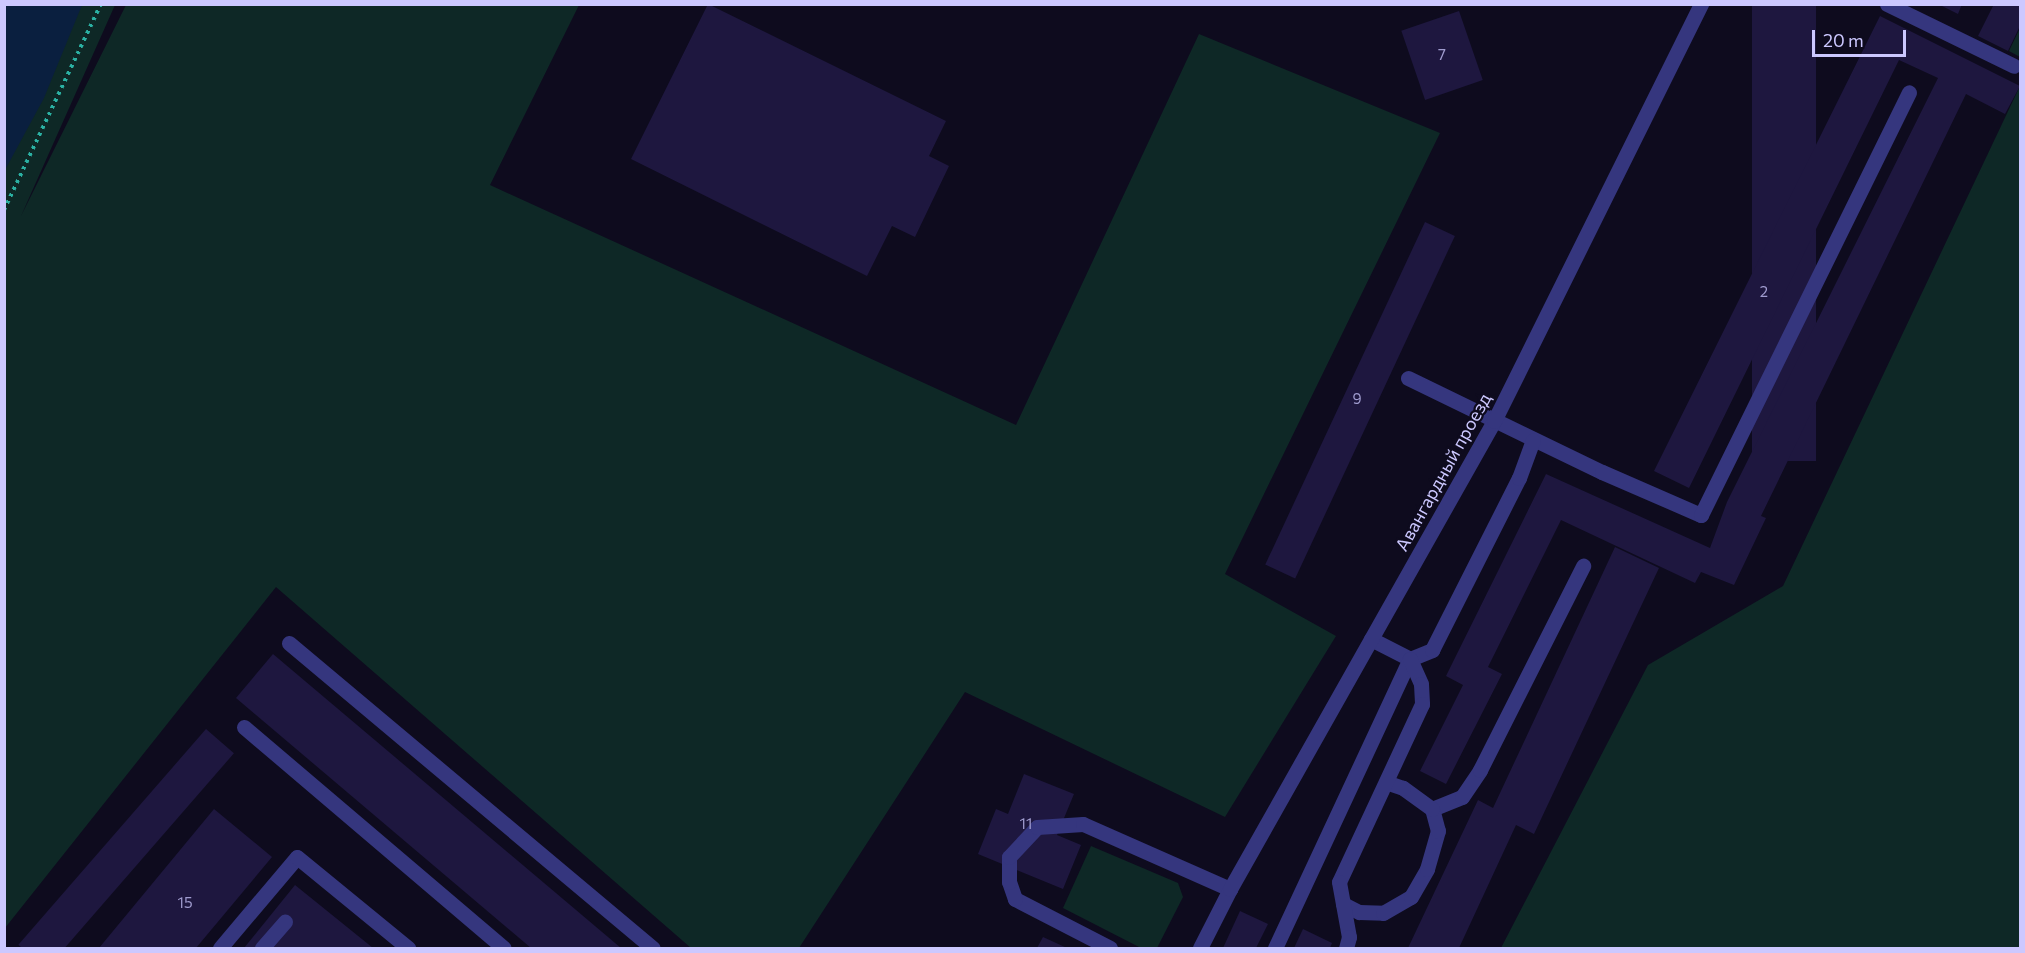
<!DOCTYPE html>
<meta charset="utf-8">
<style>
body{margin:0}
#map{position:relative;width:2025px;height:953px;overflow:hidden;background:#0e0b1e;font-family:Commissioner,sans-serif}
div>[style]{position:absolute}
.green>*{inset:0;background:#0e2826}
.water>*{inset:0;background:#0a1f3f}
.building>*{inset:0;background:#1e173f;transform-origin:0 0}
.path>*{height:4px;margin-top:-2px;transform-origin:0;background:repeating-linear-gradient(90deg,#2bb1a3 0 3px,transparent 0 7.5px)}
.service>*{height:15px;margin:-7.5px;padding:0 7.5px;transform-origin:7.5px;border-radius:7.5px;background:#35367e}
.minor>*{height:15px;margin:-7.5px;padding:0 7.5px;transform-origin:7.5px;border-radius:7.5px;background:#35367e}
span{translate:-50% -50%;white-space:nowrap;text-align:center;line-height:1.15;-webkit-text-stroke:4.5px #0e0b1e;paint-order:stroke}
.number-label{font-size:15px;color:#a09ccf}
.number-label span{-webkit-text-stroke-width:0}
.street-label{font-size:18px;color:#ccc8ff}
.frame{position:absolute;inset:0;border:6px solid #ccc8ff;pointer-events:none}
.scale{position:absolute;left:1812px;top:30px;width:94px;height:27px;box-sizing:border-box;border:3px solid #ccc8ff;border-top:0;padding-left:8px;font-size:18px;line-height:21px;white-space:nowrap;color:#ccc8ff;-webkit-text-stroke:4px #0e0b1e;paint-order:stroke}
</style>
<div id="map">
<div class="green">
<i style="clip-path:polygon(5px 5px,115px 5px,21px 216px,126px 5px,579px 5px,490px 185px,1016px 425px,1199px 34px,1440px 133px,1225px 574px,1336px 636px,1225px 817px,965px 692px,799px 948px,691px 948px,276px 587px,5px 928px)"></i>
<i style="clip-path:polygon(2020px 28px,2020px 57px,2009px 51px)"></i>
<i style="clip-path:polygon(2020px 86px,2020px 948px,1501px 948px,1648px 665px,1783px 586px)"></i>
<i style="clip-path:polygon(1091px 846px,1178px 883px,1183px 897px,1157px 948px,1141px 948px,1063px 908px)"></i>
</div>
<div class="water">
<i style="clip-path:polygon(5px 4px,82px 5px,44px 98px,5px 170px)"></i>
</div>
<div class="building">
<i style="clip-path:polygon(708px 4px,946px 121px,929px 156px,949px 166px,915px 237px,892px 226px,867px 276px,631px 159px)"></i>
<i style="left:1752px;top:4px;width:64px;height:457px"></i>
<i style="clip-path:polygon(1938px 4px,1962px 4px,1958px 14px)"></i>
<i style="clip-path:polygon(1994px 4px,2020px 4px,2020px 26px,2008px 51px,1978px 36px)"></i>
<i style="left:1459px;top:11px;width:73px;height:61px;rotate:71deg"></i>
<i style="clip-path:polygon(1880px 16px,2020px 86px,2005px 114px,1966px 94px,1761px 516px,1766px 518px,1734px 585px,1701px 572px,1695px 583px,1561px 520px,1488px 667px,1502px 674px,1446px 784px,1420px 771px,1463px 685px,1446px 676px,1546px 474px,1710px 548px,1727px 502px,1938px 78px,1899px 60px,1689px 488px,1654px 471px)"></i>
<i style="left:1425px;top:222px;width:33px;height:378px;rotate:25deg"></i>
<i style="clip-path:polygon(1615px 547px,1659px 568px,1534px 834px,1516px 825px,1459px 948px,1408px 948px,1478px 800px,1493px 808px)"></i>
<i style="clip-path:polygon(273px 654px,621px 948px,531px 948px,236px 698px)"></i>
<i style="left:206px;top:729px;width:37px;height:286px;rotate:41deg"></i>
<i style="clip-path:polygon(1024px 774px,1074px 794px,1057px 835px,1081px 845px,1063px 889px,978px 854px,996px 809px,1008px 814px)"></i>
<i style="clip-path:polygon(214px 809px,272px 857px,196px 948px,99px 948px)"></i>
<i style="clip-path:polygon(295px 885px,373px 948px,244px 948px)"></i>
<i style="clip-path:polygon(1240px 911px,1268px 924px,1256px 948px,1223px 948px)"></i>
<i style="clip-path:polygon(1303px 929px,1332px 943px,1330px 948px,1294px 948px)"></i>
<i style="clip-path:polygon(1043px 937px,1067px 948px,1037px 948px)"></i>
</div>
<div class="path">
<i style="left:4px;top:210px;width:228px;rotate:-64.8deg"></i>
</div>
<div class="service">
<i style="left:1887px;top:4px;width:141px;rotate:26deg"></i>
<i style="left:1408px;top:378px;width:216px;rotate:25.9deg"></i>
<i style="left:1602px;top:472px;width:108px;rotate:23.5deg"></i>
<i style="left:1701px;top:515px;width:471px;rotate:-63.8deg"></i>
<i style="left:1371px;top:639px;width:44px;rotate:27.1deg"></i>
<i style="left:1410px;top:659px;width:24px;rotate:-22deg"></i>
<i style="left:1432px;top:650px;width:193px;rotate:-63.2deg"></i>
<i style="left:1519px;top:478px;width:40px;rotate:-69.8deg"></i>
<i style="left:289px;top:643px;width:475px;rotate:40deg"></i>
<i style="left:244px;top:727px;width:341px;rotate:40.4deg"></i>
<i style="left:1432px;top:809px;width:32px;rotate:-22deg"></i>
<i style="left:1462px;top:797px;width:32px;rotate:-56deg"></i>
<i style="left:1480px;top:770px;width:229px;rotate:-63.2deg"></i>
<i style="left:1343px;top:904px;width:18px;rotate:27deg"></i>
<i style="left:1359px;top:912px;width:24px;rotate:2deg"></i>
<i style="left:1383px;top:913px;width:32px;rotate:-30deg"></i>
<i style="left:1411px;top:897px;width:32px;rotate:-60deg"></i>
<i style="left:1427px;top:869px;width:40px;rotate:-74deg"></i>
<i style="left:1438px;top:831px;width:23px;rotate:-105deg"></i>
<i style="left:1432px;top:809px;width:36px;rotate:-144deg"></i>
<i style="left:1403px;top:788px;width:18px;rotate:-161deg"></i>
<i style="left:220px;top:948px;width:119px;rotate:-49.8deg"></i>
<i style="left:297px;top:857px;width:144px;rotate:39.3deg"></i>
<i style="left:262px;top:948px;width:35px;rotate:-49deg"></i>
<i style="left:1110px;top:948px;width:107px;rotate:-152.7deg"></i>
<i style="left:1015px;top:899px;width:18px;rotate:-109deg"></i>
<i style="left:1009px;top:882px;width:25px;rotate:-90deg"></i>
<i style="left:1009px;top:857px;width:41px;rotate:-47deg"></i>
<i style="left:1037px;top:827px;width:46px;rotate:-3.7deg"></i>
<i style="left:1083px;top:824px;width:161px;rotate:23.9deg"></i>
<i style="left:1275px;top:948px;width:319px;rotate:-65deg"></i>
<i style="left:1410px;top:659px;width:27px;rotate:66deg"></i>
<i style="left:1421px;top:684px;width:20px;rotate:87deg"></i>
<i style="left:1422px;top:704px;width:196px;rotate:115deg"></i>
<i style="left:1339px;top:882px;width:56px;rotate:79.7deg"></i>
<i style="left:1349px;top:937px;width:11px;rotate:105deg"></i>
</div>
<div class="minor">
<i style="left:1200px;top:948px;width:66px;rotate:-63deg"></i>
<i style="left:1230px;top:889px;width:537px;rotate:-60.57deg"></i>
<i style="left:1494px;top:421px;width:466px;rotate:-63.6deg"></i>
</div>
<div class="number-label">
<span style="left:1442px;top:55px">7</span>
<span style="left:1764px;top:292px">2</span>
<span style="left:1357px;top:399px">9</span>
<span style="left:1026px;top:824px">11</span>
<span style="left:185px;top:903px">15</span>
</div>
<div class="street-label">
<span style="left:1443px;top:472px;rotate:-61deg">Авангардный проезд</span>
</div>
<div class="frame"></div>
<div class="scale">20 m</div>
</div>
